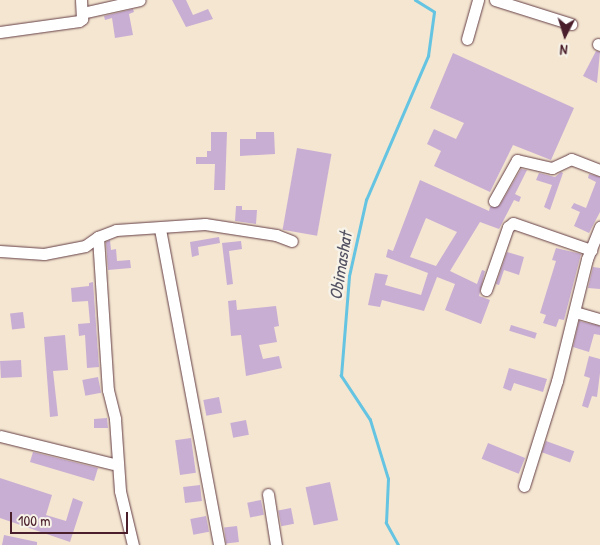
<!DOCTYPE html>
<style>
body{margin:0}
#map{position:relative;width:600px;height:545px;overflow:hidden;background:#f4e6d1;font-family:"Patrick Hand",sans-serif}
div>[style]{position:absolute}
.stream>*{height:2.5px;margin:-1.25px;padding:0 1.25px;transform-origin:1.25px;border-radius:1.25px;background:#64c4e2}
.building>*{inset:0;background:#c9aed3;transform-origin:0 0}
.roads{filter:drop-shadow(0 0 1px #643d44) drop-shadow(0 0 1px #643d44)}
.minor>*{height:11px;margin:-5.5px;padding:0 5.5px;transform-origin:5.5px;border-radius:5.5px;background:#fff}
span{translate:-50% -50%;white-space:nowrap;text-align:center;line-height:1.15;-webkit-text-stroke:5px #f7f3e8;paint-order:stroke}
.water-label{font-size:18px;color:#525162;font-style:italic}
.north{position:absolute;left:540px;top:10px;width:50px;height:50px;-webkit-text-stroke:4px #f7f3e8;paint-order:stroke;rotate:185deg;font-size:14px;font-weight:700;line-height:20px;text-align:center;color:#4a1f2b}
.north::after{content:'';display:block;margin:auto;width:18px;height:22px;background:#4a1f2b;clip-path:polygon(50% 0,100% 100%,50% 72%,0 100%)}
.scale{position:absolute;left:10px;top:512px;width:118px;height:22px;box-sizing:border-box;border:2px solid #4a1f2b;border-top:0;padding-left:6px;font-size:15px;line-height:18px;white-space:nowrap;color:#4a1f2b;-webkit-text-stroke:4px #f7f3e8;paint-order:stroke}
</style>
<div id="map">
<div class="stream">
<i style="left:398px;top:545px;width:25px;rotate:-119deg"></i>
<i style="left:386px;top:523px;width:44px;rotate:-87.4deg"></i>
<i style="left:388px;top:479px;width:62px;rotate:-107deg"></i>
<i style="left:370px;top:420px;width:53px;rotate:-123.4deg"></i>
<i style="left:341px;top:376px;width:100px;rotate:-85.4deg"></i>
<i style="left:349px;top:276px;width:78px;rotate:-77.4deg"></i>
<i style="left:366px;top:200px;width:157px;rotate:-66.7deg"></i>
<i style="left:428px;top:56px;width:44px;rotate:-82.2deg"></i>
<i style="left:434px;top:12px;width:22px;rotate:-148deg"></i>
</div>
<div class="building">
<i style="clip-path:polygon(172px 0,186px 0,193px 15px,208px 9px,213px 19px,186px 27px)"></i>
<i style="clip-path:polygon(133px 9px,134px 12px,129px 14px,133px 35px,115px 38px,112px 18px,105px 20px,104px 16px)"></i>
<i style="clip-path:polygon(596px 51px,600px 52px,597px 83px,583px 76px)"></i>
<i style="clip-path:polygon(453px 53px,574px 108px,551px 160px,513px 145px,490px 192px,434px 166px,441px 151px,427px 144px,434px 129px,456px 139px,464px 123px,430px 108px)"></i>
<i style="clip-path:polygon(211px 132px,227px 132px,225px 190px,214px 190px,215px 164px,196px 164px,196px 157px,207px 157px,207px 151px,211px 151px)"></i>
<i style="clip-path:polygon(256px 132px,274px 132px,275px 154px,240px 156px,240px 139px,256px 139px)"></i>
<i style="left:297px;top:148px;width:35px;height:83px;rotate:10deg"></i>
<i style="clip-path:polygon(evenodd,521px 169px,527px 170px,515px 194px,521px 197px,519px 202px,514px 200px,499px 229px,480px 222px,450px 271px,477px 284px,482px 270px,485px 271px,479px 296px,490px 300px,481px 324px,445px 310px,455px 284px,437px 277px,424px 311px,382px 300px,380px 307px,368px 305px,375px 273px,388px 275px,385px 285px,421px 295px,428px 273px,386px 257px,388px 249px,393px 251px,420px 180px,489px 211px,490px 207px,500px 205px,521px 169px,426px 218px,457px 232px,436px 266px,410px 257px,426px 218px)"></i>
<i style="clip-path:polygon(561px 172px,563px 173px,550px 210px,544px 207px,552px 185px,536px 180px,539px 173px,555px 177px)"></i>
<i style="clip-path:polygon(589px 174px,600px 177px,600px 212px,589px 233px,574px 226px,580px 212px,571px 208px,574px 203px,586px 208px,596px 182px,588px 178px)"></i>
<i style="clip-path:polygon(236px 206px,242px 206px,242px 210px,257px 210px,256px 224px,235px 221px)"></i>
<i style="clip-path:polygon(219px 237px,220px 243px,198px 247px,199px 255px,192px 257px,190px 242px)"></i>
<i style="clip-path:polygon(110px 240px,111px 250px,116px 249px,117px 261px,130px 260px,131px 268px,108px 270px,106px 242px)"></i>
<i style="clip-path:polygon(241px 241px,242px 249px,229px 251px,233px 284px,227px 285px,222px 243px)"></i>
<i style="clip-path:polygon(556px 248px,581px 254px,564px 320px,559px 319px,556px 327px,543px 323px,546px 315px,540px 313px,556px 261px,552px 260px)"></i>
<i style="clip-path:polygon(507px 252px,524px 257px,519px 275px,504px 270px,499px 285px,496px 284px)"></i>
<i style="clip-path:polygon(593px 267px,600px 268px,600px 289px,588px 288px)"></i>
<i style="clip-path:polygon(93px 282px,99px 367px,87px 368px,85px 335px,79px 336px,78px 324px,90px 323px,88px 301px,72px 302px,71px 288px,89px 286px,89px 283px)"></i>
<i style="clip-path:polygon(236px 300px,237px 310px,276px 306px,279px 326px,274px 327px,277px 342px,259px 345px,263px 359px,279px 356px,282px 368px,246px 376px,241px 335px,231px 336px,228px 301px)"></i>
<i style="left:23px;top:312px;width:16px;height:13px;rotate:83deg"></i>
<i style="clip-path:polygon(579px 321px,600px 326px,600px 335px,594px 334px,589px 352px,573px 347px)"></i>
<i style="left:511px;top:325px;width:27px;height:6px;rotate:17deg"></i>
<i style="clip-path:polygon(65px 335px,68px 370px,53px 371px,58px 416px,50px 417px,44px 337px)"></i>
<i style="clip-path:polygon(589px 356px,600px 359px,600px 373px,597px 397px,592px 396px,588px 408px,582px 406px,590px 378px,584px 376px)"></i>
<i style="left:21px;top:360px;width:17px;height:21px;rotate:87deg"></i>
<i style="clip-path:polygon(509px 368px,547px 379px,543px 392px,514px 383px,511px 391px,503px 388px)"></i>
<i style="left:98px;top:377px;width:16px;height:16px;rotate:79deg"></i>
<i style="left:219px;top:397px;width:16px;height:16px;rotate:79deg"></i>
<i style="clip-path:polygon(107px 418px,108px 428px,94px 428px,94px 419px)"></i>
<i style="left:246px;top:420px;width:15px;height:16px;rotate:79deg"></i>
<i style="left:191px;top:438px;width:35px;height:16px;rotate:82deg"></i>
<i style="left:546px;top:441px;width:30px;height:12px;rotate:20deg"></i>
<i style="left:488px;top:443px;width:40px;height:17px;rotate:22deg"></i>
<i style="clip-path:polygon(33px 452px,98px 468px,94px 481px,30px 462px)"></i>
<i style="clip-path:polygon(0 478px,52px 495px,46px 515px,66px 521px,73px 498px,83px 502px,70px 542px,0 518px)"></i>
<i style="left:330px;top:482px;width:39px;height:25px;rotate:78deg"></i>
<i style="left:200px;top:485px;width:16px;height:17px;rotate:83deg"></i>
<i style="left:261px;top:500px;width:15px;height:14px;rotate:79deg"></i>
<i style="left:291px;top:508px;width:16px;height:13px;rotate:79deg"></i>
<i style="left:206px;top:516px;width:16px;height:16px;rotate:79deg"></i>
<i style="left:237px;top:526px;width:16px;height:13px;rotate:83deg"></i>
<i style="clip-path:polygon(4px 535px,37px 542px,37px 545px,2px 545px)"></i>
</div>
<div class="roads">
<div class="minor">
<i style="left:495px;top:0;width:80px;rotate:17.5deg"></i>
<i style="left:82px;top:13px;width:59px;rotate:-12.6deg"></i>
<i style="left:0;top:32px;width:80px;rotate:-7.9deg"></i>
<i style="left:79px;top:21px;width:4px;rotate:-34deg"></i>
<i style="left:82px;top:19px;width:19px;rotate:-93deg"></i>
<i style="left:467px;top:39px;width:41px;rotate:-74.2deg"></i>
<i style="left:598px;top:44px;width:2px;rotate:27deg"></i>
<i style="left:494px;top:201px;width:47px;rotate:-60.7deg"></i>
<i style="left:517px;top:160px;width:36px;rotate:13deg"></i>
<i style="left:552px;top:168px;width:21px;rotate:-25deg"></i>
<i style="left:571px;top:159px;width:31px;rotate:21deg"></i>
<i style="left:160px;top:229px;width:321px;rotate:79.4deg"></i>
<i style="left:98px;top:237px;width:153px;rotate:86.3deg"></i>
<i style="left:108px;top:390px;width:30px;rotate:76deg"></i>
<i style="left:115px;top:419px;width:72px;rotate:86deg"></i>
<i style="left:120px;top:491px;width:56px;rotate:76.5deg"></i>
<i style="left:0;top:251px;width:44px;rotate:3.9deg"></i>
<i style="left:44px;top:254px;width:42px;rotate:-11deg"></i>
<i style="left:85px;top:246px;width:16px;rotate:-35deg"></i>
<i style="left:98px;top:237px;width:19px;rotate:-21deg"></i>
<i style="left:116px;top:230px;width:89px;rotate:-3.9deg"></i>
<i style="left:205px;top:224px;width:72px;rotate:8.8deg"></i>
<i style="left:276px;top:235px;width:17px;rotate:21deg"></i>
<i style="left:486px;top:290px;width:67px;rotate:-70.8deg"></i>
<i style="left:508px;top:227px;width:6px;rotate:-39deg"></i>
<i style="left:513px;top:223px;width:83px;rotate:19.1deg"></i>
<i style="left:575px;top:312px;width:26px;rotate:16deg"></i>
<i style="left:0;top:436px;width:116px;rotate:13.9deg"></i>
<i style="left:524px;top:486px;width:110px;rotate:-72.6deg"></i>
<i style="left:557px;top:381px;width:126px;rotate:-76.2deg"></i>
<i style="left:587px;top:259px;width:35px;rotate:-68deg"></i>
<i style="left:268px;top:494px;width:52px;rotate:81.1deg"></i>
</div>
</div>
<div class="water-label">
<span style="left:341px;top:266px;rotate:-81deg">Obimashat</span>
</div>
<div class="north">N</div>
<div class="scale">100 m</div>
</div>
